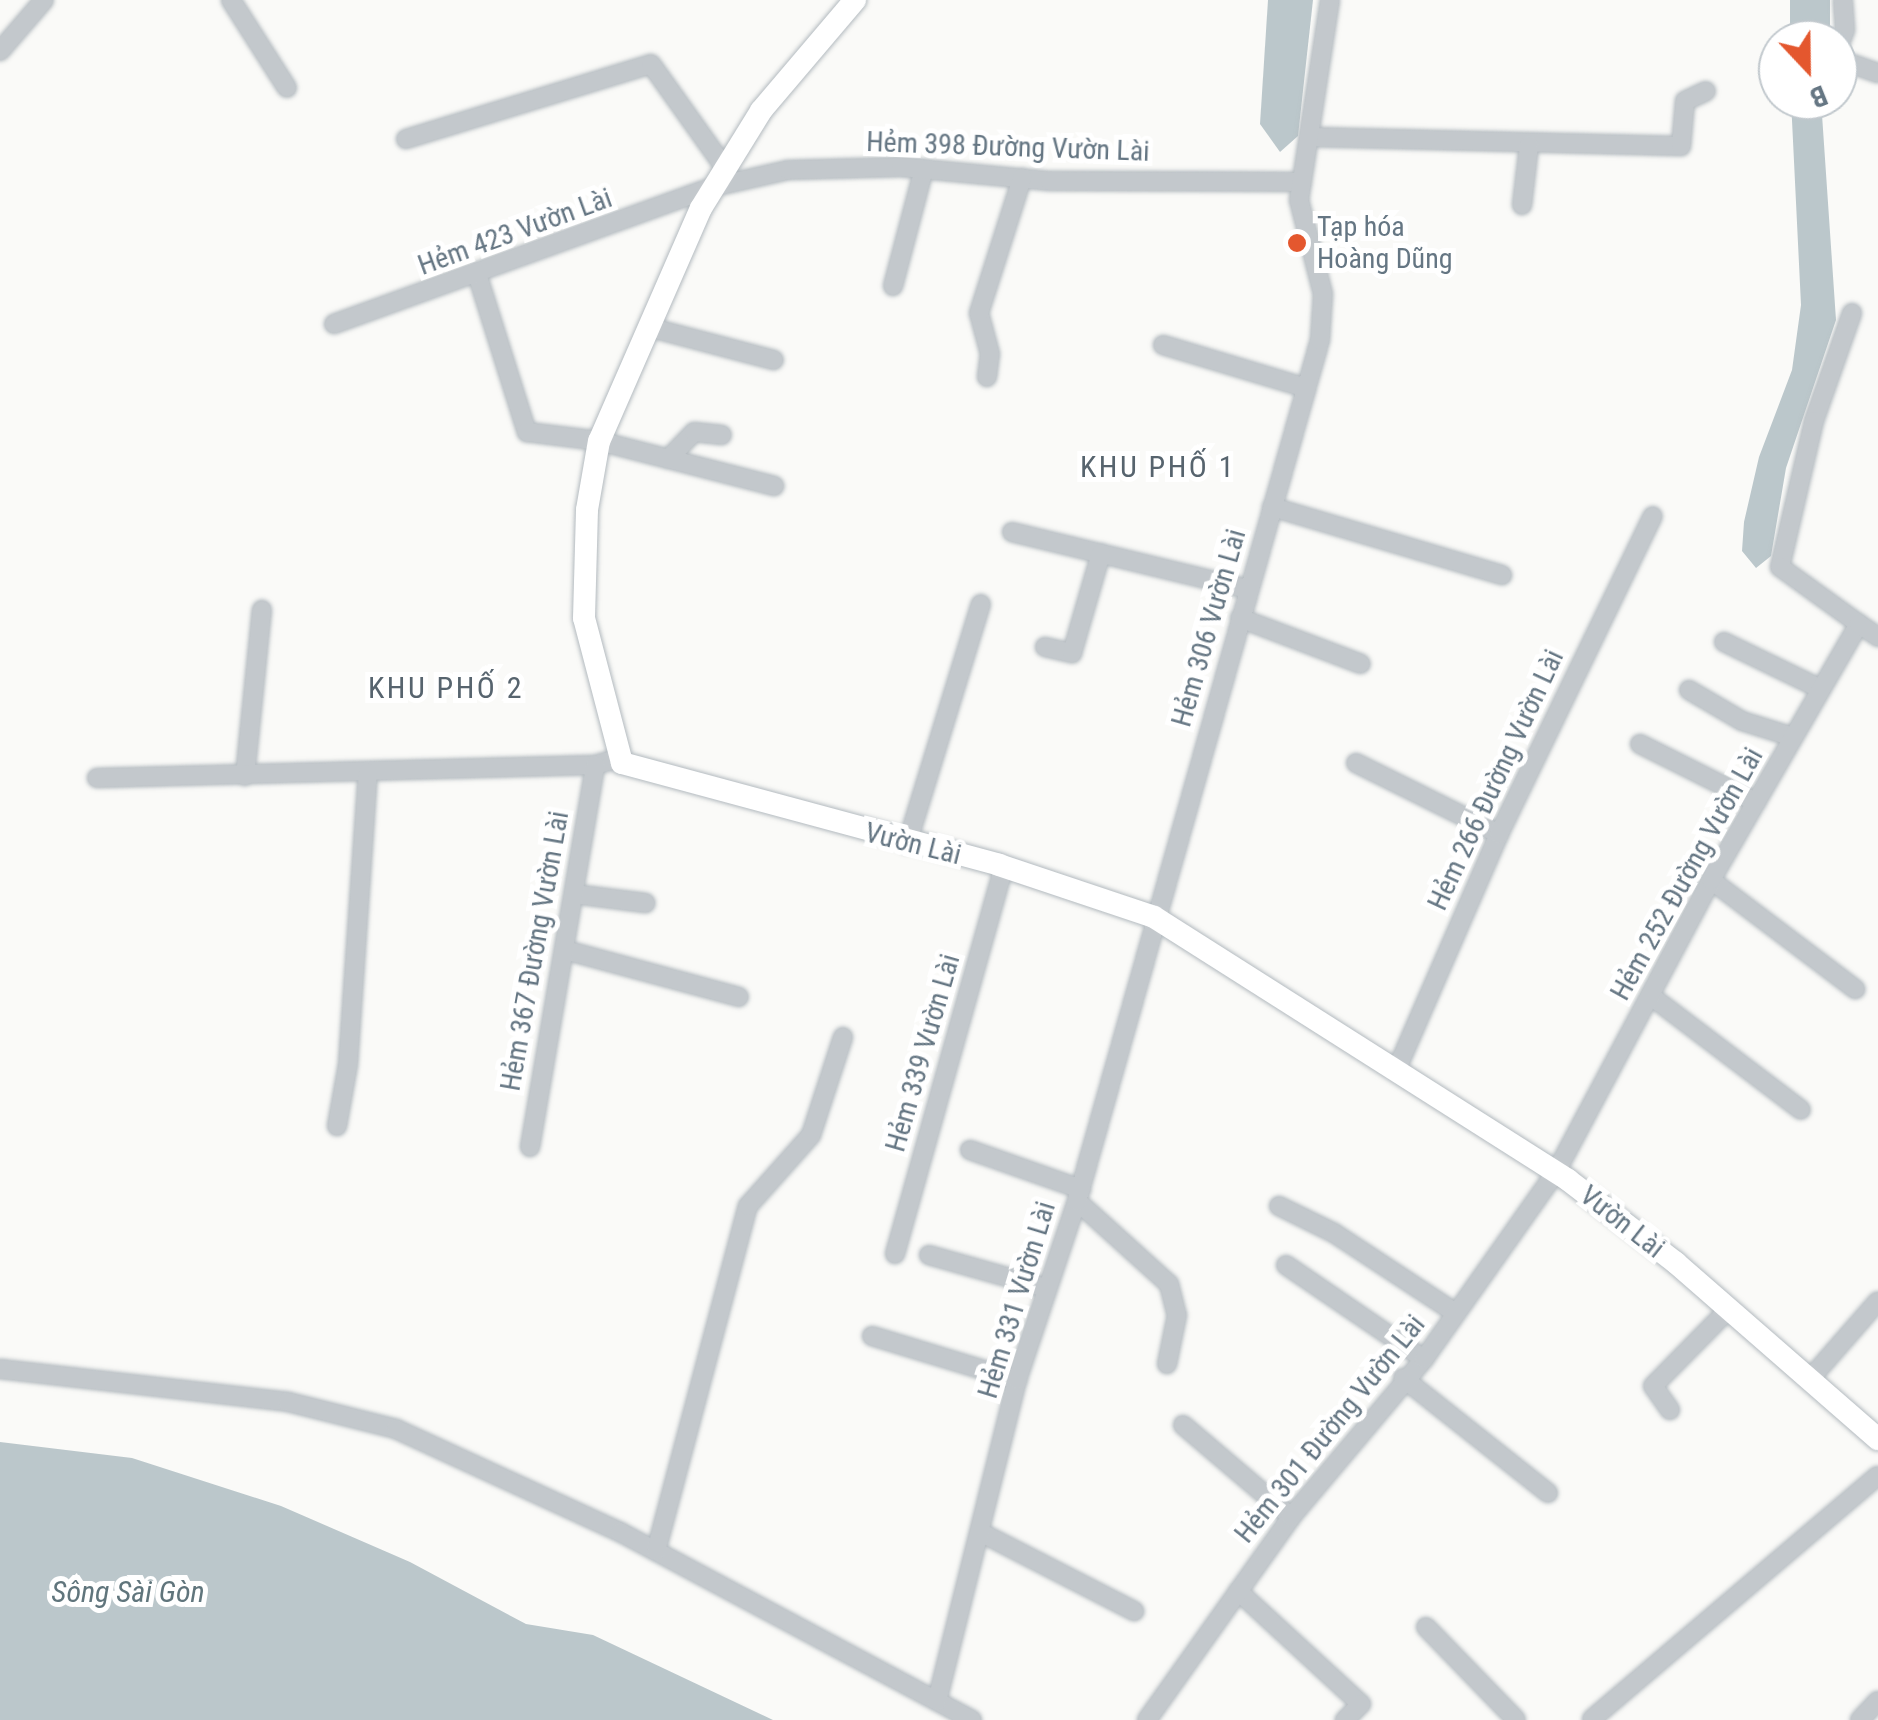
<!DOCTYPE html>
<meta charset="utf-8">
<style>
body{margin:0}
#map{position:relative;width:1878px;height:1720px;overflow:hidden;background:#fafaf8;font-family:"Roboto Condensed",sans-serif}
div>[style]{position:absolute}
.water>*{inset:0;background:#bbc7cb;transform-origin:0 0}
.roads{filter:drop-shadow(0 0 2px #b3babf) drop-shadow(0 0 2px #b3babf)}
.street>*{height:18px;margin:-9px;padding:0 9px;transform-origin:9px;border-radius:9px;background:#c3c8cc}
.secondary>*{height:22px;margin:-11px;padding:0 11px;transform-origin:11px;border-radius:11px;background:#fff}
.dots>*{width:28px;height:28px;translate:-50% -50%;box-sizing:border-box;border:5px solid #fff;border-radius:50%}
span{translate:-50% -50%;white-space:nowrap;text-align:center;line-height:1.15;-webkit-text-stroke:10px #fff;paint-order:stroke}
.street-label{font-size:28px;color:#657683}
.poi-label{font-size:28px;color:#657683}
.left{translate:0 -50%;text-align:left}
.neighbourhood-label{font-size:30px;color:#57646e;letter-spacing:2.5px}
.water-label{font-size:30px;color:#60757c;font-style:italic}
.north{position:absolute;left:1758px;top:20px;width:100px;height:100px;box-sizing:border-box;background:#fff;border:2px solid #c1c8cd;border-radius:50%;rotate:158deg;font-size:28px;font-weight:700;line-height:40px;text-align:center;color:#657683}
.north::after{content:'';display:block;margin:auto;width:35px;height:45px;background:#e4572e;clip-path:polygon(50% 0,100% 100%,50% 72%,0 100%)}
</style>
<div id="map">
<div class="water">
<i style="clip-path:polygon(1268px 0,1313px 0,1298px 136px,1280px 152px,1260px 124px)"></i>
<i style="left:1790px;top:0;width:40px;height:40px"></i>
<i style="clip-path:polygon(1791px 100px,1821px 100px,1836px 320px,1786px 468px,1771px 556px,1756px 568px,1742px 551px,1744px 522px,1759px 457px,1792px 370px,1801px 305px)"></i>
<i style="clip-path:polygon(0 1442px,132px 1458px,281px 1506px,410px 1562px,526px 1624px,593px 1635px,773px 1720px,0 1720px)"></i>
</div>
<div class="roads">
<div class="street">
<i style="left:231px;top:0;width:104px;rotate:57.5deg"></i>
<i style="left:1838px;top:49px;width:20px;rotate:-70deg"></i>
<i style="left:1845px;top:30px;width:30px;rotate:-94deg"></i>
<i style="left:0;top:51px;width:67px;rotate:-49.2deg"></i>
<i style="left:1838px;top:59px;width:42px;rotate:19.3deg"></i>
<i style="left:1309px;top:137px;width:372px;rotate:1.4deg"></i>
<i style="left:1681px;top:146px;width:45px;rotate:-84.9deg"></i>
<i style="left:1685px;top:101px;width:23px;rotate:-25deg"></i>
<i style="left:406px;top:139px;width:256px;rotate:-17deg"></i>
<i style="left:651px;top:64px;width:128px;rotate:54.6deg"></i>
<i style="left:1522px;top:205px;width:60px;rotate:-83.3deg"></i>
<i style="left:478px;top:277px;width:163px;rotate:72.5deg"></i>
<i style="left:527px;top:432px;width:73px;rotate:7.1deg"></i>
<i style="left:599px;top:441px;width:181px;rotate:14.4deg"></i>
<i style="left:893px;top:286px;width:121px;rotate:-75.2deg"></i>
<i style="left:1852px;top:313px;width:114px;rotate:109.4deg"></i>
<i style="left:1814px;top:421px;width:150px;rotate:103.1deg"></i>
<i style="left:1780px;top:567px;width:97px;rotate:35.8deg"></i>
<i style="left:334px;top:324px;width:403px;rotate:-19.9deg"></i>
<i style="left:713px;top:187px;width:77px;rotate:-12.8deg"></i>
<i style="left:788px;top:170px;width:113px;rotate:-1.5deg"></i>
<i style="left:901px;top:167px;width:150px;rotate:5.4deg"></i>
<i style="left:1050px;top:181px;width:252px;rotate:0.2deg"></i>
<i style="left:648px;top:327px;width:130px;rotate:14.7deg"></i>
<i style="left:1163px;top:345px;width:149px;rotate:16.7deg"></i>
<i style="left:987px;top:377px;width:23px;rotate:-83deg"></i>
<i style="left:990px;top:354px;width:42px;rotate:-105deg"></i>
<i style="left:979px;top:313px;width:142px;rotate:-72.3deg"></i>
<i style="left:668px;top:459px;width:37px;rotate:-46deg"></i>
<i style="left:694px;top:432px;width:28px;rotate:6deg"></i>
<i style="left:1272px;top:507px;width:240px;rotate:16.5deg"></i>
<i style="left:1012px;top:532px;width:243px;rotate:13.6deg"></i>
<i style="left:1240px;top:618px;width:129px;rotate:20.8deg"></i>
<i style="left:1724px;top:642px;width:108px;rotate:25.9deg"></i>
<i style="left:1045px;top:647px;width:28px;rotate:13deg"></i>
<i style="left:1072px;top:653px;width:104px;rotate:-73.8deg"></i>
<i style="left:1689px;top:690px;width:61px;rotate:30.3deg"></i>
<i style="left:1742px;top:721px;width:53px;rotate:17.4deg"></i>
<i style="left:1640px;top:744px;width:130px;rotate:26.6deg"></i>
<i style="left:1356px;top:763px;width:160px;rotate:26.4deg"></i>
<i style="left:245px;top:776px;width:167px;rotate:-84.2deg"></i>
<i style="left:97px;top:778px;width:498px;rotate:-1.5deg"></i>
<i style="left:595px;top:765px;width:25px;rotate:-16deg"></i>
<i style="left:907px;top:844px;width:251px;rotate:-72.9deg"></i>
<i style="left:1711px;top:880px;width:181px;rotate:37.1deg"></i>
<i style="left:574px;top:894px;width:72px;rotate:7.2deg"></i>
<i style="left:565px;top:950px;width:180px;rotate:15.1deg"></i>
<i style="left:1651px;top:996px;width:188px;rotate:37.2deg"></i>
<i style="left:1396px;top:1071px;width:258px;rotate:-66.5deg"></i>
<i style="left:1499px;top:834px;width:353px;rotate:-64.2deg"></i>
<i style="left:337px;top:1126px;width:63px;rotate:-79.9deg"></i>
<i style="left:348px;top:1064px;width:292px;rotate:-86.1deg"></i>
<i style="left:530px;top:1147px;width:387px;rotate:-80.3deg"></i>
<i style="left:970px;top:1150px;width:118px;rotate:19.4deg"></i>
<i style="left:1077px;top:1201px;width:124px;rotate:42.1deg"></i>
<i style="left:1169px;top:1284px;width:32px;rotate:76deg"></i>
<i style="left:1177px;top:1315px;width:50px;rotate:101.5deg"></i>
<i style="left:1279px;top:1206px;width:61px;rotate:26.1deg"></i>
<i style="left:1334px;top:1233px;width:146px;rotate:33.3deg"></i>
<i style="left:895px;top:1254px;width:402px;rotate:-74.3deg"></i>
<i style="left:929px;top:1255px;width:122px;rotate:15.8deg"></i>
<i style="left:1286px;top:1265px;width:167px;rotate:34.3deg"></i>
<i style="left:872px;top:1336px;width:152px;rotate:16.9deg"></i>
<i style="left:0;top:1369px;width:290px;rotate:6.5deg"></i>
<i style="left:288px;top:1402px;width:111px;rotate:14deg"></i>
<i style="left:396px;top:1429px;width:247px;rotate:24.7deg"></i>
<i style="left:620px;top:1532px;width:399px;rotate:28.1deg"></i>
<i style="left:1403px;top:1378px;width:185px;rotate:38.4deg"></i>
<i style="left:1810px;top:1379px;width:103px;rotate:-48.9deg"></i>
<i style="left:1670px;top:1410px;width:29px;rotate:-125deg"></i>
<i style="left:1653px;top:1386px;width:108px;rotate:-45.4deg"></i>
<i style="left:1183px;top:1425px;width:142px;rotate:40.4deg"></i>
<i style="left:984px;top:1534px;width:169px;rotate:27.2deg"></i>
<i style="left:656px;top:1551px;width:357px;rotate:-75.1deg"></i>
<i style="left:748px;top:1206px;width:95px;rotate:-48.4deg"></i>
<i style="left:811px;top:1135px;width:103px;rotate:-71.9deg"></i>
<i style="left:1238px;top:1591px;width:167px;rotate:42.6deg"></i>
<i style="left:1361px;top:1704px;width:23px;rotate:135deg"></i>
<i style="left:1426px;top:1627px;width:129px;rotate:45.9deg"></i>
<i style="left:937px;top:1701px;width:331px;rotate:-76deg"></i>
<i style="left:1017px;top:1380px;width:189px;rotate:-71.5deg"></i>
<i style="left:1077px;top:1201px;width:895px;rotate:-74.24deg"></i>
<i style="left:1320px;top:340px;width:46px;rotate:-86.3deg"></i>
<i style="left:1323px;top:294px;width:97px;rotate:-104.3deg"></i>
<i style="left:1299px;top:200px;width:202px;rotate:-81.2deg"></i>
<i style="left:1592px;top:1719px;width:375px;rotate:-40.4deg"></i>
<i style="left:1147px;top:1720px;width:249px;rotate:-54.6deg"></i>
<i style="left:1291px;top:1517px;width:207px;rotate:-49.9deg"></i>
<i style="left:1424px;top:1359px;width:229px;rotate:-54.8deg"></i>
<i style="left:1556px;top:1172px;width:331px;rotate:-62deg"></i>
<i style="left:1711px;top:880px;width:296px;rotate:-60deg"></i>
<i style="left:1859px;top:624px;width:23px;rotate:34deg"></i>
<i style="left:1860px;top:1720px;width:26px;rotate:-47deg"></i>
</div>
<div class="secondary">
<i style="left:855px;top:0;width:145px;rotate:130.3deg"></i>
<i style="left:761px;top:111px;width:114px;rotate:121.7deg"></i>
<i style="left:701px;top:208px;width:254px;rotate:113.6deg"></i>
<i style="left:599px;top:441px;width:70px;rotate:99.9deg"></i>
<i style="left:587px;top:510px;width:108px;rotate:91.6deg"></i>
<i style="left:584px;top:618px;width:150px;rotate:75.3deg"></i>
<i style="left:622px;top:763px;width:391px;rotate:15.1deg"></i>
<i style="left:999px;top:865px;width:163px;rotate:18.5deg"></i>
<i style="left:1154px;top:917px;width:490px;rotate:32.4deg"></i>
<i style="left:1568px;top:1180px;width:136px;rotate:37.5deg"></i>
<i style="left:1676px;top:1263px;width:268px;rotate:41.1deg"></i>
</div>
</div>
<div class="dots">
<i style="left:1297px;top:243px;background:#e4572e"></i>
</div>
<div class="street-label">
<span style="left:1008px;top:147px;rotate:2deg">Hẻm 398 Đường Vườn Lài</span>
<span style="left:515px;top:232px;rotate:-20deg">Hẻm 423 Vườn Lài</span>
<span style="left:1209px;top:628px;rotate:-74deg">Hẻm 306 Vườn Lài</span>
<span style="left:1496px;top:780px;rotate:-65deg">Hẻm 266 Đường Vườn Lài</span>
<span style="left:913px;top:844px;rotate:14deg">Vườn Lài</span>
<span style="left:1687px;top:874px;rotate:-61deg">Hẻm 252 Đường Vườn Lài</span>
<span style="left:535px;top:951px;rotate:-80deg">Hẻm 367 Đường Vườn Lài</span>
<span style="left:923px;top:1053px;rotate:-74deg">Hẻm 339 Vườn Lài</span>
<span style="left:1622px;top:1222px;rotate:38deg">Vườn Lài</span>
<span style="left:1017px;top:1300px;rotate:-73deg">Hẻm 331 Vườn Lài</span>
<span style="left:1330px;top:1429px;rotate:-51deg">Hẻm 301 Đường Vườn Lài</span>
</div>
<div class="poi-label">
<span class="left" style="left:1317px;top:243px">Tạp hóa<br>Hoàng Dũng</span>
</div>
<div class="neighbourhood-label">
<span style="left:1158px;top:467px">KHU PHỐ 1</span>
<span style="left:446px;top:688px">KHU PHỐ 2</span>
</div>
<div class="water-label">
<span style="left:128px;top:1592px">Sông Sài Gòn</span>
</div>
<div class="north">B</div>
</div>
